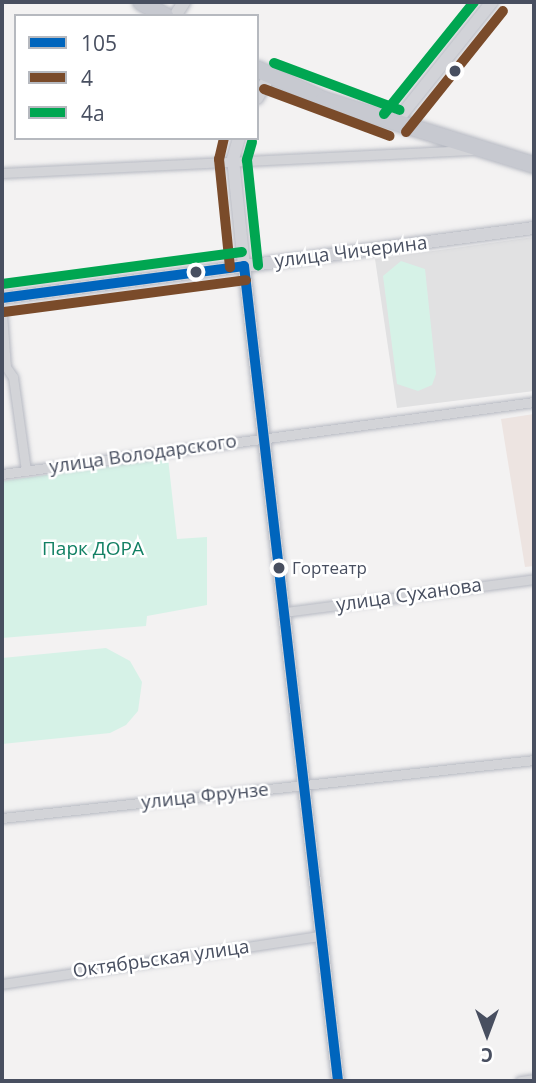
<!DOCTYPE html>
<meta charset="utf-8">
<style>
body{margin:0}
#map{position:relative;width:536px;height:1083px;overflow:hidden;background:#f3f2f2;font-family:"Open Sans",sans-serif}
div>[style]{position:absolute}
.education>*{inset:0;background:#e1e1e2}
.medical>*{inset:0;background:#ede4e1}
.green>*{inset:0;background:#d6f2e7}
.roads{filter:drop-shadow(0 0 2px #b6b9c2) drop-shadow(0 0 2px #b6b9c2)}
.minor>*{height:9px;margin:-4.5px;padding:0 4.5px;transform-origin:4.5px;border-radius:4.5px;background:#d3d4d8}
.tertiary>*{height:12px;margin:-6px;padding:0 6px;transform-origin:6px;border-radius:6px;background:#d3d4d8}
.secondary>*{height:12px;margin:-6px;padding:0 6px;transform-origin:6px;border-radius:6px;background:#d2d3d8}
.trunk>*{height:16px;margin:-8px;padding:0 8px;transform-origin:8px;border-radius:8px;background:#c7c9d0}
.bus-1>*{height:10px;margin:-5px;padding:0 5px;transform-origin:5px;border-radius:5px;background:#0065bd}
.bus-2>*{height:10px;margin:-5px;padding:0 5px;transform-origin:5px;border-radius:5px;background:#7a4b2a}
.bus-3>*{height:10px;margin:-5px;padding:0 5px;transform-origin:5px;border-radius:5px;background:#00a651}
.dots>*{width:19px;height:19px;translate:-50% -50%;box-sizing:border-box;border:4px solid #fff;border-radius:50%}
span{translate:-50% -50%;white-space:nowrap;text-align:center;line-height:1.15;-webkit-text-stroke:5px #fff;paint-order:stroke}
.bus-label{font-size:17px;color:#484f60}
.left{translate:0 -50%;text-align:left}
.street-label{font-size:19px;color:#484f60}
.park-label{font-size:19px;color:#138164}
.frame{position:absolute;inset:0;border:4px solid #484f60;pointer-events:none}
.legend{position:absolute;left:14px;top:14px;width:245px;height:126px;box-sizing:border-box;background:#fff;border:2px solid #b6b9bf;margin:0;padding:9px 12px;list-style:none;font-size:21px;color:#484f60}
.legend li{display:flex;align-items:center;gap:14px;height:35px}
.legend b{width:35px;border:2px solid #b6b9bf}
.north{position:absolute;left:452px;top:999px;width:70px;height:70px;-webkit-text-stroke:5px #fff;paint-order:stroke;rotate:180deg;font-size:19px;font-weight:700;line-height:28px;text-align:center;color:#484f60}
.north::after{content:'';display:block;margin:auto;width:24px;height:32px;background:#484f60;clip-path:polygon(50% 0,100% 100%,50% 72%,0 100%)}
</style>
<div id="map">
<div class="education">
<i style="clip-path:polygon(534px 237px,534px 391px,397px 408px,375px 259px)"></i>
</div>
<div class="medical">
<i style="clip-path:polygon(534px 414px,534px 566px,525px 567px,501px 419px)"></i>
</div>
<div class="green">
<i style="clip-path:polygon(401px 261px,425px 269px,436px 374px,432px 385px,418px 391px,397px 384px,383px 276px)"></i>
<i style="clip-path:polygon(168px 458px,177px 539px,207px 537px,207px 605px,147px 616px,146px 626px,2px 638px,2px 481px)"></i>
<i style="clip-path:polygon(106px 648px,130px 661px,142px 682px,138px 711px,126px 725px,110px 733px,2px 744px,2px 658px)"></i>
</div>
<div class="roads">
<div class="minor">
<i style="left:2px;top:173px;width:470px;rotate:-2.8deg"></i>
<i style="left:2px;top:313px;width:54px;rotate:85.8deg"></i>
<i style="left:6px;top:367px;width:12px;rotate:55deg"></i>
<i style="left:13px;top:377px;width:95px;rotate:82.1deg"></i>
<i style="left:2px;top:474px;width:537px;rotate:-7.71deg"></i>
<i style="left:285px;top:612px;width:251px;rotate:-7.5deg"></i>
<i style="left:2px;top:818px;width:535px;rotate:-6.22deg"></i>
<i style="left:2px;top:984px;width:323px;rotate:-8.6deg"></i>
<i style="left:520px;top:1081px;width:14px;rotate:-8deg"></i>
</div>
<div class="tertiary">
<i style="left:175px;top:16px;width:17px;rotate:-57deg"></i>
</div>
<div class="secondary">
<i style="left:257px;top:98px;width:25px;rotate:-61deg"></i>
<i style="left:395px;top:123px;width:155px;rotate:-51.3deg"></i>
<i style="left:239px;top:138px;width:22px;rotate:106deg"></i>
<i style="left:233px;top:159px;width:108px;rotate:84.1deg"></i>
<i style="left:244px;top:266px;width:820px;rotate:83.42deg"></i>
<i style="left:2px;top:298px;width:537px;rotate:-7.5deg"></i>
</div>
<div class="trunk">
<i style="left:141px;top:2px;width:28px;rotate:30deg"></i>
<i style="left:257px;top:69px;width:74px;rotate:24.8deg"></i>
<i style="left:324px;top:100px;width:220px;rotate:17.2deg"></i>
</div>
</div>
<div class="bus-1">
<i style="left:244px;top:266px;width:820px;rotate:83.42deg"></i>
<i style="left:2px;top:298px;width:244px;rotate:-7.5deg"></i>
</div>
<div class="bus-2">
<i style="left:264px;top:89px;width:134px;rotate:20.5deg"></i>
<i style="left:406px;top:132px;width:155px;rotate:-51.3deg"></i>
<i style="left:224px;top:138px;width:22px;rotate:103deg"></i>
<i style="left:219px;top:159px;width:109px;rotate:84.2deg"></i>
<i style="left:4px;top:312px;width:244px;rotate:-7.5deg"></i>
</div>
<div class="bus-3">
<i style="left:274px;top:63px;width:134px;rotate:20.5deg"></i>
<i style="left:384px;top:114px;width:144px;rotate:-51.2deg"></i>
<i style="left:252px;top:142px;width:19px;rotate:106deg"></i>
<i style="left:247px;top:160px;width:106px;rotate:84deg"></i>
<i style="left:2px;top:284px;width:242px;rotate:-7.6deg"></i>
</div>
<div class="dots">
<i style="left:455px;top:71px;background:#484f60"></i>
<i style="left:196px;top:272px;background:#484f60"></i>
<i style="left:279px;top:568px;background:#484f60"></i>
</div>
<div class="bus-label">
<span class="left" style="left:292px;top:568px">Гортеатр</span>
</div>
<div class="street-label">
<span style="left:351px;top:252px;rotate:-7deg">улица Чичерина</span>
<span style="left:143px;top:454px;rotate:-8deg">улица Володарского</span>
<span style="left:409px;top:595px;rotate:-8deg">улица Суханова</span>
<span style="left:205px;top:796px;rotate:-6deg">улица Фрунзе</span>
<span style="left:161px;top:959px;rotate:-8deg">Октябрьская улица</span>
</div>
<div class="park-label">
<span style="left:93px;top:549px">Парк ДОРА</span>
</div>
<div class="frame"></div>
<ul class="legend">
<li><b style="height:9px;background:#0065bd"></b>105</li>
<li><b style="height:9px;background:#7a4b2a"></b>4</li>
<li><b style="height:9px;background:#00a651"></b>4а</li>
</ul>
<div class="north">С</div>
</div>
